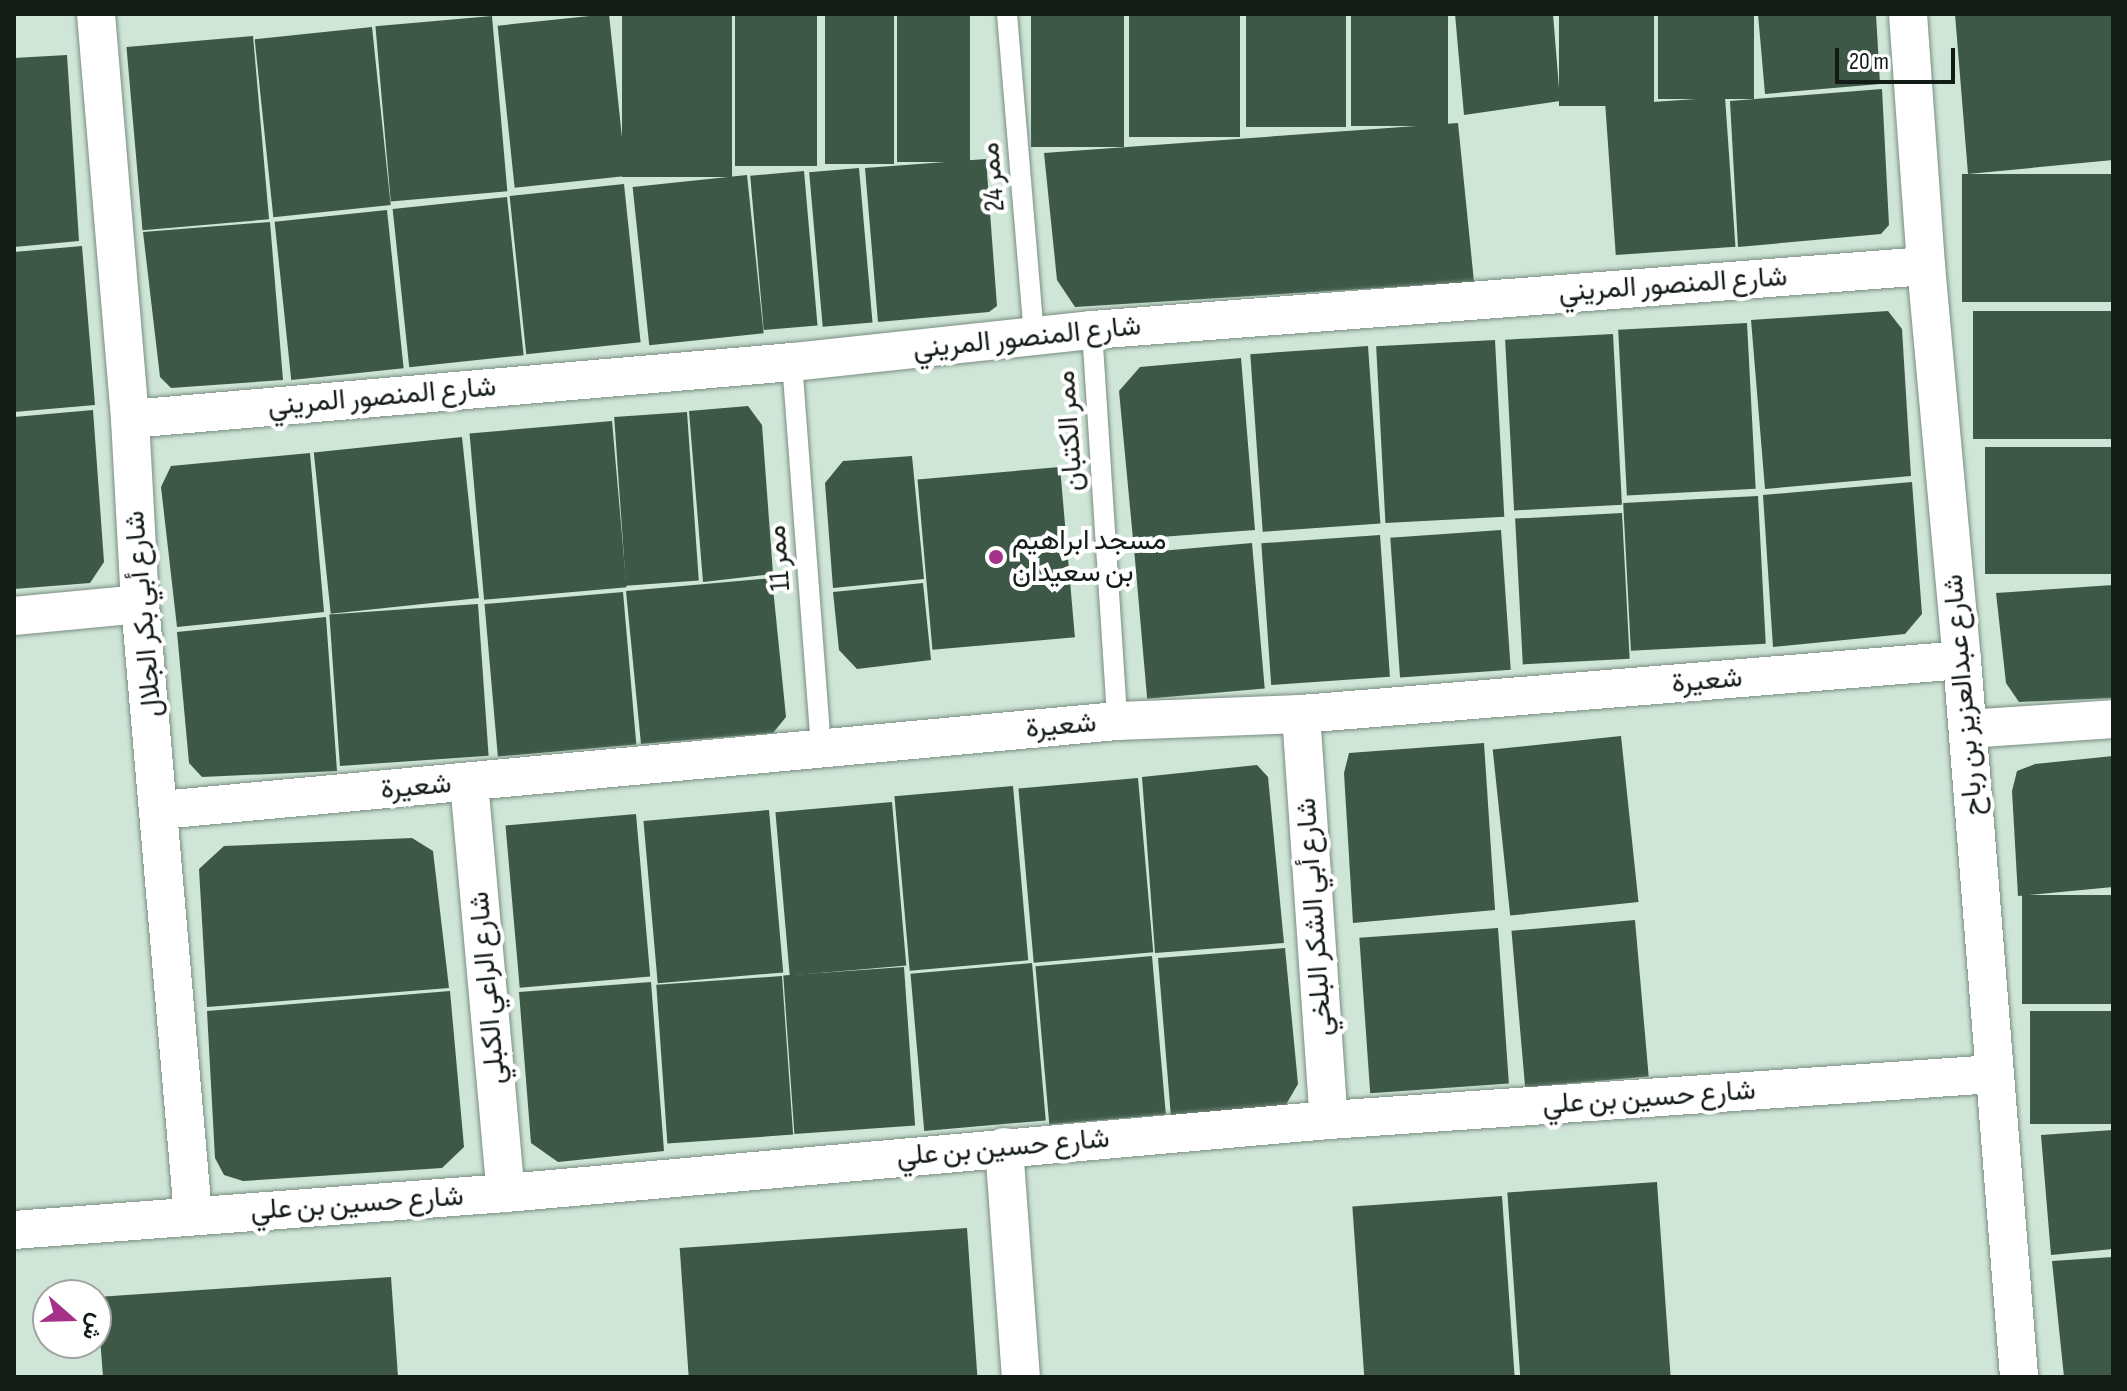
<!DOCTYPE html>
<meta charset="utf-8">
<style>
body{margin:0}
#map{position:relative;width:2127px;height:1391px;overflow:hidden;background:#cfe5d7;font-family:"Sofia Sans Condensed",Vazirmatn,sans-serif}
div>[style]{position:absolute}
.building>*{inset:0;background:#3d5847;transform-origin:0 0}
.roads{filter:drop-shadow(0 0 2px #798d80) drop-shadow(0 0 2px #798d80)}
.service>*{height:20px;margin:-10px;padding:0 10px;transform-origin:10px;border-radius:10px;background:#fff}
.minor>*{height:38px;margin:-19px;padding:0 19px;transform-origin:19px;border-radius:19px;background:#fff}
.dots>*{width:22px;height:22px;translate:-50% -50%;box-sizing:border-box;border:4px solid #fff;border-radius:50%}
span{translate:-50% -50%;white-space:nowrap;text-align:center;line-height:1.15;-webkit-text-stroke:8px #fff;paint-order:stroke}
.street-label{font-size:28px;color:#131b16}
.poi-label{font-size:28px;color:#131b16}
.left{translate:0 -50%;text-align:left}
.frame{position:absolute;inset:0;border:16px solid #131b16;pointer-events:none}
.north{position:absolute;left:32px;top:1279px;width:80px;height:80px;box-sizing:border-box;background:#fff;border:2px solid #a1a4a2;border-radius:50%;rotate:110deg;font-size:22px;font-weight:700;line-height:32px;text-align:center;color:#131b16}
.north::after{content:'';display:block;margin:auto;width:28px;height:36px;background:#a63189;clip-path:polygon(50% 0,100% 100%,50% 72%,0 100%)}
.scale{position:absolute;left:1835px;top:48px;width:120px;height:36px;box-sizing:border-box;border:4px solid #131b16;border-top:0;padding-left:10px;font-size:24px;line-height:28px;white-space:nowrap;color:#131b16;-webkit-text-stroke:6px #fff;paint-order:stroke}
</style>
<div id="map">
<div class="building">
<i style="left:609px;top:14px;width:163px;height:112px;rotate:84deg"></i>
<i style="left:622px;top:14px;width:110px;height:163px"></i>
<i style="left:735px;top:14px;width:82px;height:152px"></i>
<i style="left:825px;top:14px;width:69px;height:150px"></i>
<i style="left:897px;top:14px;width:73px;height:148px"></i>
<i style="left:1031px;top:14px;width:93px;height:133px"></i>
<i style="left:1129px;top:14px;width:111px;height:123px"></i>
<i style="left:1246px;top:14px;width:100px;height:113px"></i>
<i style="left:1351px;top:14px;width:97px;height:112px"></i>
<i style="clip-path:polygon(1455px 14px,1553px 14px,1560px 101px,1464px 115px)"></i>
<i style="left:1559px;top:14px;width:95px;height:92px"></i>
<i style="left:1658px;top:14px;width:96px;height:85px"></i>
<i style="clip-path:polygon(1758px 14px,1876px 14px,1880px 84px,1765px 94px)"></i>
<i style="clip-path:polygon(1955px 14px,2113px 14px,2113px 160px,1968px 174px)"></i>
<i style="left:492px;top:16px;width:176px;height:117px;rotate:85deg"></i>
<i style="left:372px;top:27px;width:179px;height:118px;rotate:84deg"></i>
<i style="left:253px;top:36px;width:184px;height:127px;rotate:85deg"></i>
<i style="clip-path:polygon(67px 55px,79px 241px,14px 247px,14px 58px)"></i>
<i style="clip-path:polygon(1882px 89px,1889px 225px,1881px 234px,1738px 247px,1730px 101px)"></i>
<i style="left:1725px;top:97px;width:150px;height:120px;rotate:86deg"></i>
<i style="clip-path:polygon(1458px 123px,1474px 282px,1075px 307px,1057px 280px,1044px 153px)"></i>
<i style="clip-path:polygon(986px 159px,997px 306px,989px 312px,878px 322px,865px 168px)"></i>
<i style="left:859px;top:168px;width:155px;height:50px;rotate:85deg"></i>
<i style="left:804px;top:171px;width:155px;height:54px;rotate:85deg"></i>
<i style="left:2113px;top:174px;width:128px;height:151px;rotate:90deg"></i>
<i style="left:747px;top:175px;width:159px;height:115px;rotate:84deg"></i>
<i style="left:624px;top:184px;width:159px;height:115px;rotate:84deg"></i>
<i style="left:507px;top:197px;width:159px;height:115px;rotate:84deg"></i>
<i style="left:387px;top:210px;width:159px;height:113px;rotate:84deg"></i>
<i style="clip-path:polygon(270px 222px,283px 380px,171px 388px,160px 377px,143px 232px)"></i>
<i style="clip-path:polygon(82px 246px,95px 405px,14px 412px,14px 252px)"></i>
<i style="clip-path:polygon(1888px 311px,1902px 329px,1911px 476px,1765px 489px,1751px 320px)"></i>
<i style="left:2113px;top:311px;width:128px;height:140px;rotate:90deg"></i>
<i style="left:1747px;top:323px;width:166px;height:129px;rotate:87deg"></i>
<i style="left:1613px;top:334px;width:171px;height:108px;rotate:87deg"></i>
<i style="left:1495px;top:340px;width:177px;height:119px;rotate:87deg"></i>
<i style="left:1368px;top:346px;width:178px;height:118px;rotate:86deg"></i>
<i style="clip-path:polygon(1241px 358px,1255px 530px,1133px 539px,1119px 391px,1140px 367px)"></i>
<i style="clip-path:polygon(748px 406px,762px 425px,773px 574px,703px 582px,689px 411px)"></i>
<i style="clip-path:polygon(93px 410px,104px 562px,90px 583px,14px 589px,14px 417px)"></i>
<i style="left:687px;top:412px;width:169px;height:73px;rotate:86deg"></i>
<i style="left:612px;top:421px;width:167px;height:143px;rotate:85deg"></i>
<i style="left:462px;top:437px;width:162px;height:149px;rotate:84deg"></i>
<i style="left:2113px;top:447px;width:127px;height:128px;rotate:90deg"></i>
<i style="clip-path:polygon(310px 453px,324px 612px,177px 627px,161px 487px,171px 466px)"></i>
<i style="clip-path:polygon(912px 456px,924px 579px,833px 588px,825px 483px,843px 461px)"></i>
<i style="left:1060px;top:467px;width:171px;height:143px;rotate:85deg"></i>
<i style="clip-path:polygon(1912px 482px,1922px 614px,1905px 634px,1773px 647px,1763px 495px)"></i>
<i style="left:1758px;top:496px;width:148px;height:135px;rotate:87deg"></i>
<i style="left:1622px;top:513px;width:146px;height:107px;rotate:87deg"></i>
<i style="left:1501px;top:530px;width:140px;height:111px;rotate:86deg"></i>
<i style="left:1380px;top:535px;width:142px;height:119px;rotate:86deg"></i>
<i style="left:1252px;top:543px;width:146px;height:118px;rotate:85deg"></i>
<i style="clip-path:polygon(772px 578px,786px 717px,773px 733px,641px 744px,626px 591px)"></i>
<i style="clip-path:polygon(923px 583px,931px 660px,857px 669px,839px 650px,833px 592px)"></i>
<i style="clip-path:polygon(2113px 585px,2113px 698px,2019px 702px,2006px 683px,1996px 593px)"></i>
<i style="left:623px;top:592px;width:153px;height:139px;rotate:85deg"></i>
<i style="left:478px;top:604px;width:152px;height:149px;rotate:86deg"></i>
<i style="clip-path:polygon(326px 617px,337px 771px,202px 777px,189px 763px,177px 632px)"></i>
<i style="left:1621px;top:736px;width:167px;height:129px;rotate:84deg"></i>
<i style="clip-path:polygon(1484px 743px,1495px 910px,1353px 923px,1344px 773px,1349px 753px)"></i>
<i style="clip-path:polygon(2113px 756px,2113px 887px,2018px 896px,2012px 791px,2017px 771px,2035px 764px)"></i>
<i style="clip-path:polygon(1257px 765px,1268px 777px,1284px 943px,1155px 953px,1142px 777px)"></i>
<i style="left:1138px;top:778px;width:175px;height:120px;rotate:85deg"></i>
<i style="left:1013px;top:786px;width:175px;height:119px;rotate:85deg"></i>
<i style="left:892px;top:802px;width:164px;height:117px;rotate:85deg"></i>
<i style="left:769px;top:810px;width:163px;height:126px;rotate:85deg"></i>
<i style="left:636px;top:814px;width:163px;height:131px;rotate:85deg"></i>
<i style="clip-path:polygon(412px 838px,433px 851px,449px 988px,207px 1007px,199px 869px,224px 846px)"></i>
<i style="left:2113px;top:895px;width:109px;height:91px;rotate:90deg"></i>
<i style="left:1635px;top:920px;width:157px;height:124px;rotate:85deg"></i>
<i style="left:1498px;top:928px;width:156px;height:139px;rotate:86deg"></i>
<i style="clip-path:polygon(1285px 948px,1298px 1084px,1284px 1108px,1171px 1117px,1158px 958px)"></i>
<i style="left:1152px;top:956px;width:159px;height:117px;rotate:85deg"></i>
<i style="left:1032px;top:963px;width:158px;height:122px;rotate:85deg"></i>
<i style="left:904px;top:967px;width:159px;height:121px;rotate:86deg"></i>
<i style="left:782px;top:976px;width:159px;height:126px;rotate:86deg"></i>
<i style="clip-path:polygon(651px 982px,664px 1151px,558px 1162px,531px 1143px,519px 992px)"></i>
<i style="clip-path:polygon(450px 991px,464px 1147px,442px 1168px,243px 1181px,224px 1175px,215px 1158px,207px 1011px)"></i>
<i style="left:2113px;top:1011px;width:113px;height:83px;rotate:90deg"></i>
<i style="clip-path:polygon(2113px 1130px,2113px 1249px,2051px 1255px,2041px 1135px)"></i>
<i style="left:1657px;top:1182px;width:195px;height:150px;rotate:86deg"></i>
<i style="left:1502px;top:1196px;width:181px;height:150px;rotate:86deg"></i>
<i style="left:967px;top:1228px;width:149px;height:288px;rotate:86deg"></i>
<i style="clip-path:polygon(2113px 1257px,2113px 1375px,2064px 1377px,2052px 1261px)"></i>
<i style="clip-path:polygon(391px 1277px,398px 1377px,103px 1377px,97px 1297px)"></i>
</div>
<div class="roads">
<div class="service">
<i style="left:1007px;top:14px;width:323px;rotate:85.2deg"></i>
<i style="left:1092px;top:330px;width:392px;rotate:86.3deg"></i>
<i style="left:792px;top:362px;width:388px;rotate:85.7deg"></i>
</div>
<div class="minor">
<i style="left:96px;top:14px;width:406px;rotate:85.2deg"></i>
<i style="left:130px;top:419px;width:185px;rotate:86.9deg"></i>
<i style="left:140px;top:604px;width:613px;rotate:85.04deg"></i>
<i style="left:1908px;top:14px;width:253px;rotate:85.9deg"></i>
<i style="left:1926px;top:266px;width:396px;rotate:84.8deg"></i>
<i style="left:1962px;top:660px;width:719px;rotate:85.45deg"></i>
<i style="left:130px;top:419px;width:664px;rotate:-4.92deg"></i>
<i style="left:792px;top:362px;width:302px;rotate:-6.1deg"></i>
<i style="left:1092px;top:330px;width:836px;rotate:-4.39deg"></i>
<i style="left:14px;top:616px;width:127px;rotate:-5.4deg"></i>
<i style="left:1301px;top:714px;width:407px;rotate:86.1deg"></i>
<i style="left:1968px;top:729px;width:145px;rotate:-3.9deg"></i>
<i style="left:469px;top:782px;width:413px;rotate:84.9deg"></i>
<i style="left:161px;top:810px;width:960px;rotate:-5.32deg"></i>
<i style="left:1117px;top:721px;width:184px;rotate:-2.2deg"></i>
<i style="left:1301px;top:714px;width:663px;rotate:-4.67deg"></i>
<i style="left:1004px;top:1147px;width:231px;rotate:85.8deg"></i>
<i style="left:14px;top:1230px;width:493px;rotate:-4.3deg"></i>
<i style="left:506px;top:1193px;width:826px;rotate:-5.07deg"></i>
<i style="left:1329px;top:1120px;width:666px;rotate:-3.96deg"></i>
</div>
</div>
<div class="dots">
<i style="left:996px;top:557px;background:#a63189"></i>
</div>
<div class="street-label">
<span style="left:993px;top:177px;rotate:-95deg">ممر 24</span>
<span style="left:1673px;top:285px;rotate:-4deg">شارع المنصور المريني</span>
<span style="left:1027px;top:338px;rotate:-6deg">شارع المنصور المريني</span>
<span style="left:382px;top:397px;rotate:-5deg">شارع المنصور المريني</span>
<span style="left:1070px;top:431px;rotate:-94deg">ممر الكتبان</span>
<span style="left:779px;top:558px;rotate:-94deg">ممر 11</span>
<span style="left:144px;top:614px;rotate:-95deg">شارع أبي بكر الجلال</span>
<span style="left:1707px;top:681px;rotate:-5deg">شعيرة</span>
<span style="left:1964px;top:695px;rotate:-95deg">شارع عبدالعزيز بن رباح</span>
<span style="left:1061px;top:726px;rotate:-5deg">شعيرة</span>
<span style="left:416px;top:787px;rotate:-5deg">شعيرة</span>
<span style="left:1315px;top:917px;rotate:-94deg">شارع أبي الشكر البلخي</span>
<span style="left:488px;top:988px;rotate:-95deg">شارع الراعي الكبلي</span>
<span style="left:1649px;top:1098px;rotate:-4deg">شارع حسين بن علي</span>
<span style="left:1003px;top:1148px;rotate:-5deg">شارع حسين بن علي</span>
<span style="left:357px;top:1204px;rotate:-4deg">شارع حسين بن علي</span>
</div>
<div class="poi-label">
<span class="left" style="left:1012px;top:557px">مسجد ابراهيم<br>بن سعيدان</span>
</div>
<div class="frame"></div>
<div class="north">ش</div>
<div class="scale">20 m</div>
</div>
